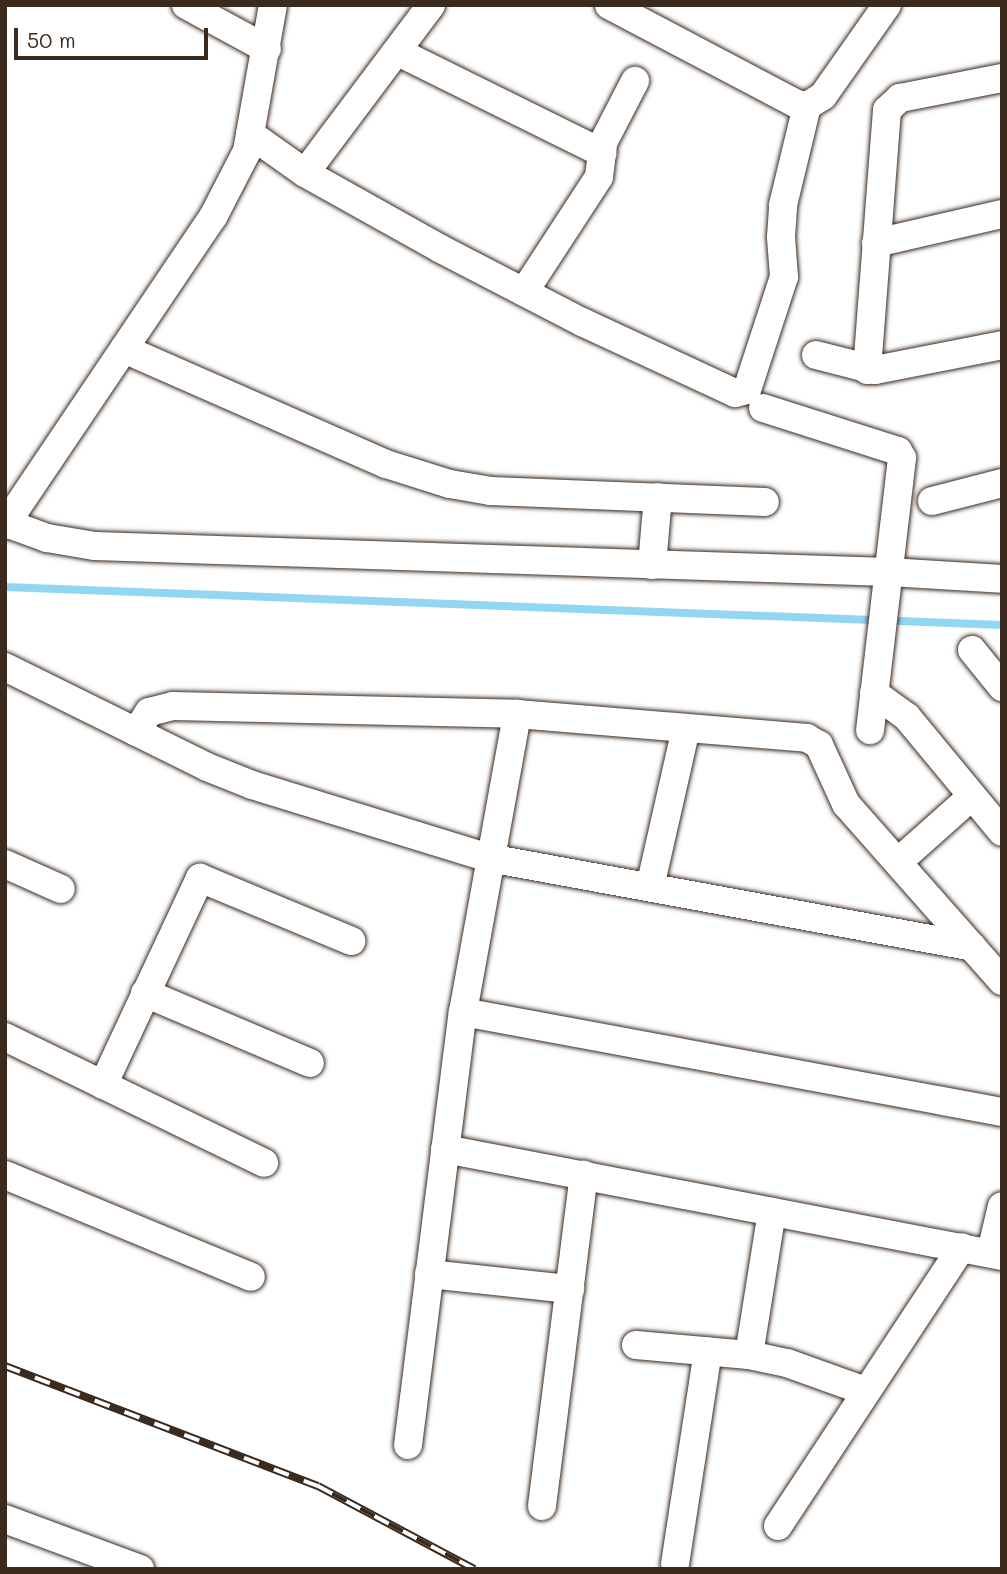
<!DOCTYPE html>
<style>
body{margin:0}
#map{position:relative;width:1007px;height:1574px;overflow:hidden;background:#fff;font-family:Mali,sans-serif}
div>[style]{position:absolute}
.stream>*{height:8px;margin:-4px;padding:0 4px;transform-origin:4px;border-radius:4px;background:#91d6f3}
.roads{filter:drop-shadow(0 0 2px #3b2a1e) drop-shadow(0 0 2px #3b2a1e)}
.minor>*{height:28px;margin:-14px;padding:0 14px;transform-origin:14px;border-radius:14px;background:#fff}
.rail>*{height:8px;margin-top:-4px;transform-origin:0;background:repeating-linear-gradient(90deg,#fff 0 16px,#3b2a1e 0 32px);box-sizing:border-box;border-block:2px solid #3b2a1e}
span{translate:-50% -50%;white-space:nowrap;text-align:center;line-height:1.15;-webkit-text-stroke:6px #fff;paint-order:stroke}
.frame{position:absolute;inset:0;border:7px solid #3b2a1e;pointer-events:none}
.scale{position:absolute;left:14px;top:28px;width:194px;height:32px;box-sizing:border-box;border:4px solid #3b2a1e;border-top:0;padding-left:9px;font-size:21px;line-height:24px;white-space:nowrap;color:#3b2a1e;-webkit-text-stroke:5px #fff;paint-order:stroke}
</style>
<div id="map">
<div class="stream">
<i style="left:5px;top:587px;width:998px;rotate:2.18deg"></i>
</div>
<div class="roads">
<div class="minor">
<i style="left:186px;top:5px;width:92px;rotate:28.5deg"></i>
<i style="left:609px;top:5px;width:212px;rotate:27.8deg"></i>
<i style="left:797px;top:104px;width:10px;rotate:11deg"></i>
<i style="left:807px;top:106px;width:19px;rotate:-32deg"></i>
<i style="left:823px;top:96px;width:111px;rotate:-54.9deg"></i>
<i style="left:398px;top:52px;width:228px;rotate:26.3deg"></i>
<i style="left:250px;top:134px;width:67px;rotate:35.3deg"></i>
<i style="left:305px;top:173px;width:156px;rotate:29.2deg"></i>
<i style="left:441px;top:249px;width:159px;rotate:27.4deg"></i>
<i style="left:582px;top:322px;width:169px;rotate:24.9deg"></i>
<i style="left:735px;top:393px;width:12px;rotate:-14deg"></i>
<i style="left:747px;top:390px;width:119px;rotate:-71.9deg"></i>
<i style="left:784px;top:277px;width:40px;rotate:-94.3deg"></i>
<i style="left:781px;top:237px;width:32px;rotate:-86deg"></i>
<i style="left:783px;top:205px;width:102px;rotate:-76.4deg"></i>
<i style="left:305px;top:173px;width:210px;rotate:-53.1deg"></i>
<i style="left:876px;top:243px;width:129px;rotate:-13deg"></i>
<i style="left:524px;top:292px;width:137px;rotate:-56.9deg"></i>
<i style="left:599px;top:177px;width:34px;rotate:-83deg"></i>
<i style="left:603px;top:143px;width:70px;rotate:-62.7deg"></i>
<i style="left:124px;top:349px;width:286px;rotate:23.7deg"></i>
<i style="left:386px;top:464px;width:67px;rotate:17.4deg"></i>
<i style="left:450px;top:484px;width:42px;rotate:9.7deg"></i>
<i style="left:491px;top:491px;width:274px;rotate:2.3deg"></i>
<i style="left:816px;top:355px;width:61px;rotate:14.3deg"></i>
<i style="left:875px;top:370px;width:129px;rotate:-11.1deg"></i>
<i style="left:867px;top:370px;width:261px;rotate:-85.6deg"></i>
<i style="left:887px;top:110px;width:18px;rotate:-43deg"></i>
<i style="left:900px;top:98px;width:104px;rotate:-11.1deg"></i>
<i style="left:763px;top:408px;width:142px;rotate:17.7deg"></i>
<i style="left:898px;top:451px;width:8px;rotate:60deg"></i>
<i style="left:902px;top:458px;width:274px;rotate:96.7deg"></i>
<i style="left:932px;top:501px;width:72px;rotate:-14.4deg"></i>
<i style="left:6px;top:523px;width:44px;rotate:20.1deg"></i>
<i style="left:47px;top:538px;width:49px;rotate:9.5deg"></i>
<i style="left:95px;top:546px;width:794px;rotate:1.88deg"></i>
<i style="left:889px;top:572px;width:113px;rotate:3.5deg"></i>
<i style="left:5px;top:525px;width:372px;rotate:-56deg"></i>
<i style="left:213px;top:217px;width:74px;rotate:-62.7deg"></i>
<i style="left:247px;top:151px;width:148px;rotate:-79.9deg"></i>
<i style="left:652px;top:565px;width:68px;rotate:-85deg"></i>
<i style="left:972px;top:650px;width:48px;rotate:51deg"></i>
<i style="left:5px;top:667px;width:225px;rotate:26.3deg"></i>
<i style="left:207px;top:767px;width:48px;rotate:21.8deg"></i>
<i style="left:252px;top:785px;width:248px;rotate:17.1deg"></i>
<i style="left:489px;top:858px;width:491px;rotate:10.4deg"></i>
<i style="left:874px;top:693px;width:41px;rotate:36deg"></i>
<i style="left:907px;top:717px;width:149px;rotate:50.4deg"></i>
<i style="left:136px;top:732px;width:24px;rotate:-57deg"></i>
<i style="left:149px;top:712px;width:25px;rotate:-14deg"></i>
<i style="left:173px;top:706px;width:344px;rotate:1.3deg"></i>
<i style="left:517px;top:714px;width:291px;rotate:4.7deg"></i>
<i style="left:807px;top:738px;width:14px;rotate:30deg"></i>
<i style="left:819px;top:745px;width:65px;rotate:65.4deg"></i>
<i style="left:846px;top:804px;width:236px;rotate:48.6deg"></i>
<i style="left:898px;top:862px;width:99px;rotate:-41.7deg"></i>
<i style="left:5px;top:864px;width:61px;rotate:24.1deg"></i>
<i style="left:650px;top:887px;width:162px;rotate:-77.2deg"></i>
<i style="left:145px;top:993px;width:179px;rotate:23deg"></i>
<i style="left:463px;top:1012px;width:548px;rotate:10.51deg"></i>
<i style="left:5px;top:1037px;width:288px;rotate:25.9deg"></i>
<i style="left:103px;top:1085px;width:229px;rotate:-64.9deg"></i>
<i style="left:200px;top:878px;width:164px;rotate:22.6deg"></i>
<i style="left:445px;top:1149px;width:567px;rotate:10.87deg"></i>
<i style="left:5px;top:1175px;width:266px;rotate:22.5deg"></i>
<i style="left:991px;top:1252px;width:47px;rotate:-76.6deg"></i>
<i style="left:429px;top:1274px;width:142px;rotate:6.1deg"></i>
<i style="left:636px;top:1345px;width:113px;rotate:5.1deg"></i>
<i style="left:749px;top:1355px;width:39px;rotate:12deg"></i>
<i style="left:787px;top:1363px;width:83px;rotate:19.7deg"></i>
<i style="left:749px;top:1355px;width:145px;rotate:-80.9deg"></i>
<i style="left:408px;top:1445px;width:436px;rotate:-82.8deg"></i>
<i style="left:463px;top:1012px;width:303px;rotate:-79.7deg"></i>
<i style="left:542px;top:1506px;width:334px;rotate:-82.8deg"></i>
<i style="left:5px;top:1519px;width:144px;rotate:20.3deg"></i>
<i style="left:778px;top:1526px;width:334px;rotate:-56.6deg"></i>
<i style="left:675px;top:1564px;width:215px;rotate:-81.2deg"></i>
</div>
</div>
<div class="rail">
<i style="left:5px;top:1366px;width:335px;rotate:21deg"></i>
<i style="left:318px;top:1486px;width:177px;rotate:28deg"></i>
</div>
<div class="frame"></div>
<div class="scale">50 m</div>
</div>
